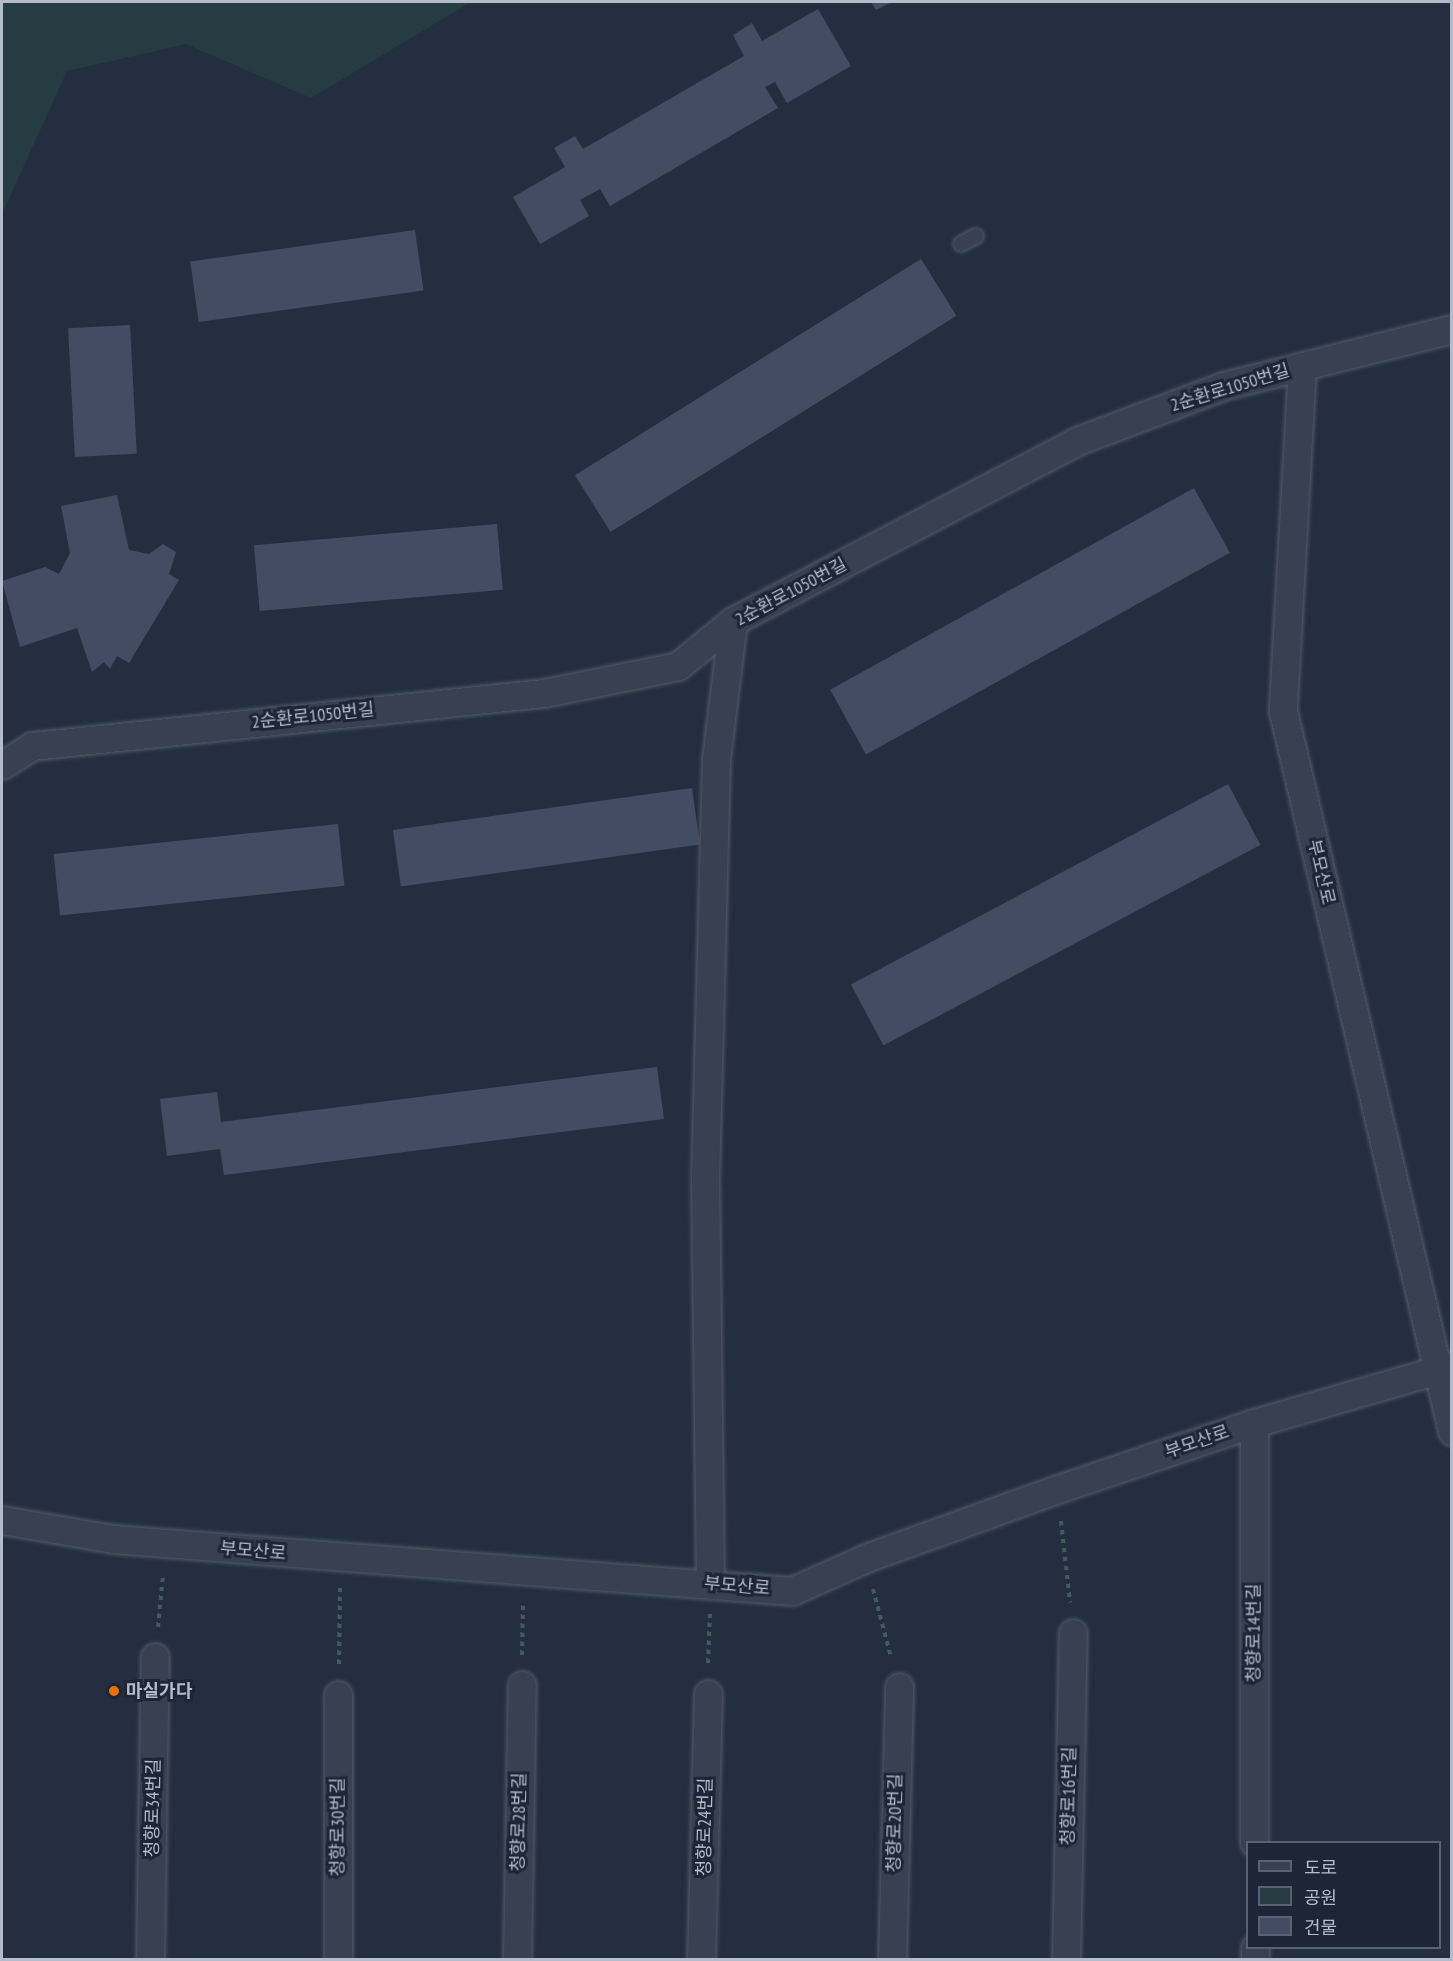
<!DOCTYPE html>
<meta charset="utf-8">
<style>
body{margin:0}
#map{position:relative;width:1453px;height:1961px;overflow:hidden;background:#232e41;font-family:"PT Sans Narrow","Noto Sans KR",sans-serif}
div>[style]{position:absolute}
.green>*{inset:0;background:#253d42}
.building>*{inset:0;background:#424d64;transform-origin:0 0}
.path>*{height:4px;margin-top:-2px;transform-origin:0;background:repeating-linear-gradient(90deg,#445a5f 0 4.5px,transparent 0 9px)}
.roads{filter:drop-shadow(0 0 2px #535b6b) drop-shadow(0 0 2px #535b6b)}
.lane>*{height:14px;margin:-7px;padding:0 7px;transform-origin:7px;border-radius:7px;background:#384051}
.street>*{height:27px;margin:-13.5px;padding:0 13.5px;transform-origin:13.5px;border-radius:13.5px;background:#384051}
.dots>*{width:16px;height:16px;translate:-50% -50%;box-sizing:border-box;border:3px solid #1d2536;border-radius:50%}
span{translate:-50% -50%;white-space:nowrap;text-align:center;line-height:1.15;-webkit-text-stroke:6px #1d2536;paint-order:stroke}
.street-label{font-size:18px;color:#b4bbcb}
.poi-label{font-size:18px;color:#b4bbcb;font-weight:700}
.left{translate:0 -50%;text-align:left}
.frame{position:absolute;inset:0;border:3px solid #b4bbcb;pointer-events:none}
.legend{position:absolute;left:1246px;top:1841px;width:195px;height:108px;box-sizing:border-box;background:#1d2536;border:2px solid #596172;margin:0;padding:8px 10px;list-style:none;font-size:18px;color:#b4bbcb}
.legend li{display:flex;align-items:center;gap:12px;height:30px}
.legend b{width:30px;border:2px solid #596172}
</style>
<div id="map">
<div class="green">
<i style="clip-path:polygon(2px 2px,471px 2px,311px 98px,186px 44px,67px 71px,2px 214px)"></i>
</div>
<div class="building">
<i style="clip-path:polygon(871px 2px,892px 2px,876px 10px)"></i>
<i style="clip-path:polygon(818px 9px,851px 66px,787px 103px,775px 82px,765px 87px,778px 108px,610px 206px,600px 189px,580px 200px,589px 216px,540px 244px,513px 197px,565px 167px,554px 148px,575px 136px,583px 149px,744px 56px,733px 35px,752px 23px,762px 41px)"></i>
<i style="left:415px;top:230px;width:61px;height:227px;rotate:82deg"></i>
<i style="left:921px;top:259px;width:67px;height:408px;rotate:58deg"></i>
<i style="left:130px;top:325px;width:129px;height:62px;rotate:87deg"></i>
<i style="left:1194px;top:488px;width:74px;height:416px;rotate:61deg"></i>
<i style="clip-path:polygon(117px 495px,129px 550px,149px 554px,163px 544px,176px 552px,169px 574px,179px 580px,129px 663px,117px 656px,110px 669px,104px 662px,92px 672px,77px 628px,20px 647px,2px 581px,45px 567px,59px 574px,70px 553px,61px 506px)"></i>
<i style="left:497px;top:524px;width:66px;height:244px;rotate:85deg"></i>
<i style="left:1228px;top:784px;width:69px;height:427px;rotate:62deg"></i>
<i style="left:692px;top:788px;width:57px;height:302px;rotate:82deg"></i>
<i style="left:338px;top:824px;width:62px;height:286px;rotate:84deg"></i>
<i style="clip-path:polygon(657px 1067px,664px 1119px,224px 1175px,220px 1149px,167px 1156px,160px 1099px,217px 1092px,221px 1122px)"></i>
</div>
<div class="path">
<i style="left:1061px;top:1521px;width:82px;rotate:83.7deg"></i>
<i style="left:873px;top:1589px;width:70px;rotate:75.2deg"></i>
<i style="left:158px;top:1627px;width:52px;rotate:-84.5deg"></i>
<i style="left:522px;top:1655px;width:53px;rotate:-88.9deg"></i>
<i style="left:708px;top:1663px;width:49px;rotate:-87.7deg"></i>
<i style="left:339px;top:1664px;width:76px;rotate:-89.2deg"></i>
</div>
<div class="roads">
<div class="lane">
<i style="left:961px;top:244px;width:17px;rotate:-28deg"></i>
</div>
<div class="street">
<i style="left:1302px;top:366px;width:346px;rotate:93.2deg"></i>
<i style="left:1283px;top:711px;width:740px;rotate:76.79deg"></i>
<i style="left:2px;top:765px;width:36px;rotate:-32deg"></i>
<i style="left:32px;top:746px;width:515px;rotate:-5.91deg"></i>
<i style="left:544px;top:693px;width:137px;rotate:-11.4deg"></i>
<i style="left:678px;top:666px;width:71px;rotate:-39.3deg"></i>
<i style="left:733px;top:621px;width:388px;rotate:-27.6deg"></i>
<i style="left:1077px;top:441px;width:156px;rotate:-20.6deg"></i>
<i style="left:1223px;top:386px;width:236px;rotate:-14deg"></i>
<i style="left:1254px;top:1423px;width:419px;rotate:90deg"></i>
<i style="left:2px;top:1520px;width:113px;rotate:9.7deg"></i>
<i style="left:113px;top:1539px;width:681px;rotate:4.38deg"></i>
<i style="left:792px;top:1591px;width:81px;rotate:-24deg"></i>
<i style="left:866px;top:1558px;width:204px;rotate:-19.8deg"></i>
<i style="left:1058px;top:1489px;width:207px;rotate:-18.6deg"></i>
<i style="left:1254px;top:1423px;width:206px;rotate:-16.1deg"></i>
<i style="left:710px;top:1583px;width:403px;rotate:-90.7deg"></i>
<i style="left:705px;top:1180px;width:421px;rotate:-88.5deg"></i>
<i style="left:716px;top:759px;width:139px;rotate:-83deg"></i>
<i style="left:1255px;top:1948px;width:12px;rotate:90deg"></i>
<i style="left:150px;top:1960px;width:303px;rotate:-89.1deg"></i>
<i style="left:338px;top:1960px;width:265px;rotate:-90deg"></i>
<i style="left:517px;top:1960px;width:275px;rotate:-89deg"></i>
<i style="left:701px;top:1960px;width:266px;rotate:-88.5deg"></i>
<i style="left:892px;top:1960px;width:273px;rotate:-88.5deg"></i>
<i style="left:1066px;top:1960px;width:327px;rotate:-88.8deg"></i>
</div>
</div>
<div class="dots">
<i style="left:114px;top:1691px;background:#e8710a"></i>
</div>
<div class="street-label">
<span style="left:1230px;top:388px;rotate:-17deg">2순환로1050번길</span>
<span style="left:791px;top:592px;rotate:-28deg">2순환로1050번길</span>
<span style="left:313px;top:716px;rotate:-6deg">2순환로1050번길</span>
<span style="left:1321px;top:872px;rotate:77deg">부모산로</span>
<span style="left:1197px;top:1442px;rotate:-19deg">부모산로</span>
<span style="left:253px;top:1551px;rotate:5deg">부모산로</span>
<span style="left:737px;top:1586px;rotate:5deg">부모산로</span>
<span style="left:1254px;top:1633px;rotate:-90deg">청향로14번길</span>
<span style="left:1069px;top:1796px;rotate:-89deg">청향로16번길</span>
<span style="left:153px;top:1808px;rotate:-89deg">청향로34번길</span>
<span style="left:519px;top:1822px;rotate:-89deg">청향로28번길</span>
<span style="left:895px;top:1823px;rotate:-89deg">청향로20번길</span>
<span style="left:338px;top:1827px;rotate:-90deg">청향로30번길</span>
<span style="left:705px;top:1827px;rotate:-89deg">청향로24번길</span>
</div>
<div class="poi-label">
<span class="left" style="left:126px;top:1691px">마실가다</span>
</div>
<div class="frame"></div>
<ul class="legend">
<li><b style="height:8px;background:#384051"></b>도로</li>
<li><b style="height:16px;background:#253d42"></b>공원</li>
<li><b style="height:16px;background:#424d64"></b>건물</li>
</ul>
</div>
